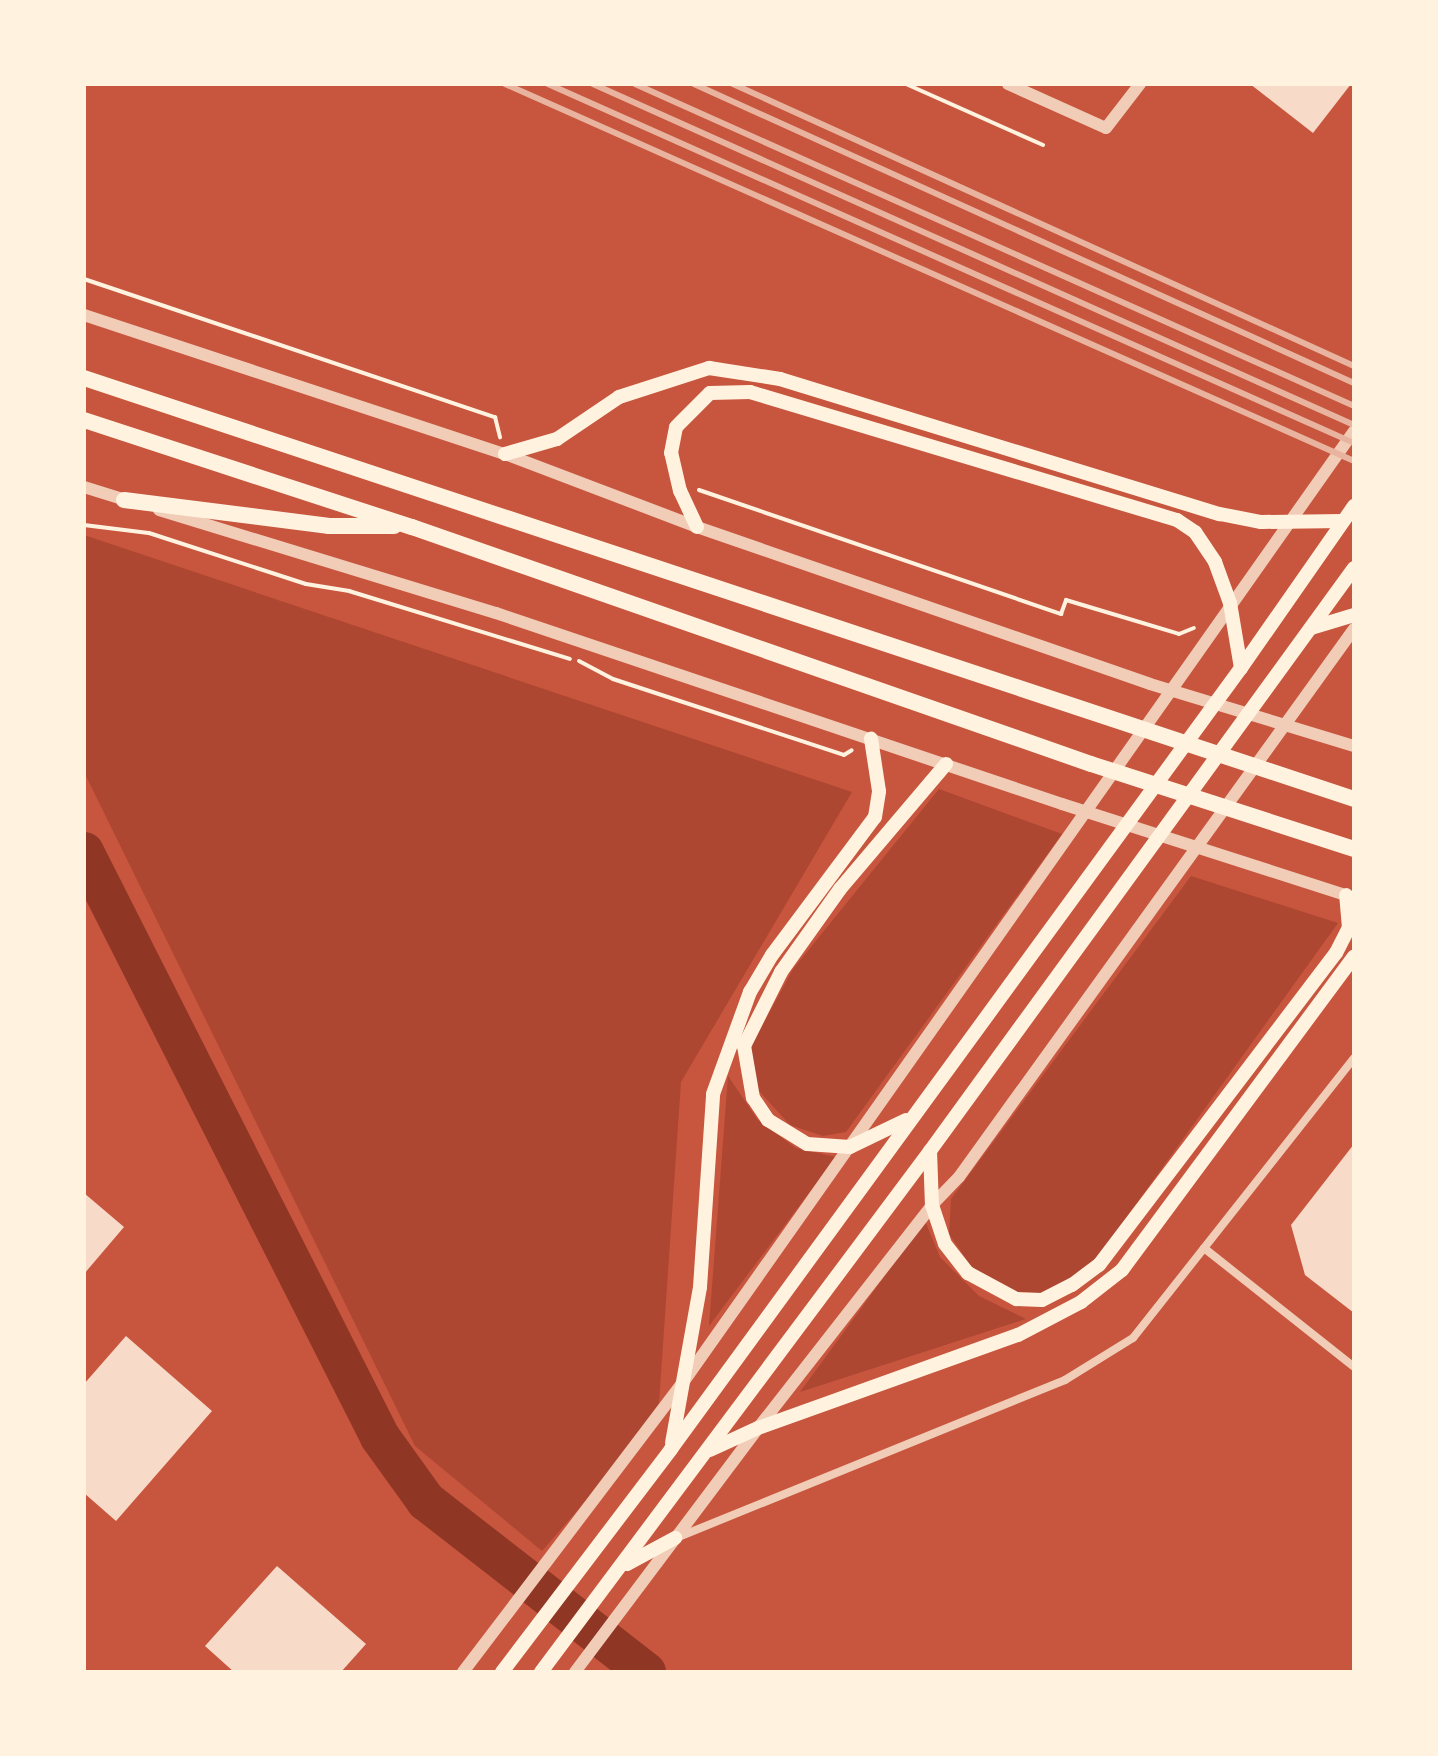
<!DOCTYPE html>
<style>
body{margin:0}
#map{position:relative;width:1438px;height:1756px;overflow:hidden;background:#c8553d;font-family:Inter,sans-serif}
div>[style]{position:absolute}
.green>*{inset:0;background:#ae4732}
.river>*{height:40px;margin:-20px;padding:0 20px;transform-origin:20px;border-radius:20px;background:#8f3625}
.building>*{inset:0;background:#f7dbc8}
.path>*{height:4px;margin:-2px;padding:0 2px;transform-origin:2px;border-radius:2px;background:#fff3e0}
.minor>*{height:8px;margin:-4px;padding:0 4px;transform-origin:4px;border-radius:4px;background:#f1ccb7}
.tertiary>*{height:12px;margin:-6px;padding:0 6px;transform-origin:6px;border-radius:6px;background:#f1ccb7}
.secondary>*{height:14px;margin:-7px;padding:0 7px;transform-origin:7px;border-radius:7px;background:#fff3e0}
.trunk>*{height:16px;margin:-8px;padding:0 8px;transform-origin:8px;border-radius:8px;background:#fff3e0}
.rail>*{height:6px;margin:-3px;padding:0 3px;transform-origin:3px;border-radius:3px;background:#e9b49f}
span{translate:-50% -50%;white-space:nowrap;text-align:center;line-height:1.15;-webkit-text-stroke:7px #fff3e0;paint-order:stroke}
.frame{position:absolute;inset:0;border:86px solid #fff3e0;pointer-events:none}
</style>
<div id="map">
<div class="green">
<i style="clip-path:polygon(84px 535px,852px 792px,681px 1082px,658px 1418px,542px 1551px,415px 1446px,84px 772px)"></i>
<i style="clip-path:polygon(939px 789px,1062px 834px,846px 1132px,823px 1136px,790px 1125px,759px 1091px,750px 1048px,793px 969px)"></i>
<i style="clip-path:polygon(1191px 876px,1338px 923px,1096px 1260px,1045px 1295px,1019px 1294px,973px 1269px,949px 1234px,951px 1199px)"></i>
<i style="clip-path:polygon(728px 1076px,758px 1120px,796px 1148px,836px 1157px,709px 1326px)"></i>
<i style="clip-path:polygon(925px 1221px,940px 1257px,979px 1296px,1026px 1319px,800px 1392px)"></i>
</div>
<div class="river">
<i style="left:84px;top:852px;width:656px;rotate:63.16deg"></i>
<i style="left:380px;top:1437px;width:79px;rotate:54.3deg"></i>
<i style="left:426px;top:1501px;width:279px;rotate:37.9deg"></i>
</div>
<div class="building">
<i style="clip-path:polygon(1250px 84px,1351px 84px,1313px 133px)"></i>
<i style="clip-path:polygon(1354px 1144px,1354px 1313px,1305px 1275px,1291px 1225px)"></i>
<i style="clip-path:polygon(84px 1193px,124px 1227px,84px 1274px)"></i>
<i style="clip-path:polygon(126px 1336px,212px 1411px,116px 1521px,84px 1493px,84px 1384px)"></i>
<i style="clip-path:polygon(277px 1566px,366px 1644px,341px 1672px,234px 1672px,205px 1646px)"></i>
</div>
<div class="path">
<i style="left:906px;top:84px;width:150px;rotate:24deg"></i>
<i style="left:84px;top:279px;width:434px;rotate:18.6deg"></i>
<i style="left:495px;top:417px;width:21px;rotate:76deg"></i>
<i style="left:699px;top:490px;width:383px;rotate:18.9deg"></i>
<i style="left:1061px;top:614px;width:15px;rotate:-70deg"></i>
<i style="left:1066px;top:600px;width:118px;rotate:16.7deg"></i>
<i style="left:1179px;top:634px;width:16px;rotate:-22deg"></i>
<i style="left:84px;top:525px;width:65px;rotate:7deg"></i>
<i style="left:149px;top:533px;width:165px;rotate:18deg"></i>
<i style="left:306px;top:584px;width:44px;rotate:9.2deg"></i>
<i style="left:349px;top:591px;width:231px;rotate:17.1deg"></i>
<i style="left:579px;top:661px;width:38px;rotate:28deg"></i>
<i style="left:613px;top:679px;width:243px;rotate:18.2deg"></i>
<i style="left:844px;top:755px;width:9px;rotate:-32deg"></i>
</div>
<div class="minor">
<i style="left:1204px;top:1248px;width:191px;rotate:38.4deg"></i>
<i style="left:676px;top:1538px;width:420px;rotate:-22.1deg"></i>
<i style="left:1065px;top:1380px;width:80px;rotate:-31.7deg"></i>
<i style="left:1133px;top:1338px;width:357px;rotate:-51.7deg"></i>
</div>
<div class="tertiary">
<i style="left:1008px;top:84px;width:107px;rotate:24.2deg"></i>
<i style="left:1106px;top:128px;width:56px;rotate:-52.3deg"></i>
<i style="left:84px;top:315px;width:443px;rotate:18.3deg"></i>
<i style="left:505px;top:454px;width:205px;rotate:20.8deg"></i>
<i style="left:697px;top:527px;width:479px;rotate:19.1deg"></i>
<i style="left:1150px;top:684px;width:213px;rotate:16.9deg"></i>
<i style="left:84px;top:487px;width:47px;rotate:17.3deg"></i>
<i style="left:159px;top:510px;width:352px;rotate:17deg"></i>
<i style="left:496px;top:613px;width:597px;rotate:18.65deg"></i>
<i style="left:1062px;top:804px;width:307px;rotate:17.8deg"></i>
<i style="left:463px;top:1672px;width:362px;rotate:-52.8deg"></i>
<i style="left:682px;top:1384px;width:1166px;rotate:-54.81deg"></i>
<i style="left:575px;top:1672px;width:305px;rotate:-53.1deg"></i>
<i style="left:758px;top:1428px;width:283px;rotate:-52deg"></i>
<i style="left:932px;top:1205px;width:39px;rotate:-46deg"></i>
<i style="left:959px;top:1177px;width:676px;rotate:-54.22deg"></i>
</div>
<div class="secondary">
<i style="left:505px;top:454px;width:54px;rotate:-16.1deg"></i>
<i style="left:557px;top:439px;width:75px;rotate:-34.1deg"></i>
<i style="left:619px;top:397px;width:95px;rotate:-17.9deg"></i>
<i style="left:709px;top:368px;width:72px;rotate:8.8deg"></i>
<i style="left:780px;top:379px;width:460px;rotate:17.1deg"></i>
<i style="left:1220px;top:514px;width:42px;rotate:11deg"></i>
<i style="left:1261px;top:522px;width:82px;rotate:-0.7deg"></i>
<i style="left:697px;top:527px;width:40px;rotate:-115deg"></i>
<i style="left:680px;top:491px;width:39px;rotate:-103deg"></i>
<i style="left:671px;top:453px;width:26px;rotate:-79deg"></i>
<i style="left:676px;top:427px;width:48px;rotate:-45deg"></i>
<i style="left:710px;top:393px;width:40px;rotate:-1.4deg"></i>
<i style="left:750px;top:392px;width:446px;rotate:16.7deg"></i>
<i style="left:1177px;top:520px;width:22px;rotate:34deg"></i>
<i style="left:1195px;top:532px;width:36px;rotate:56deg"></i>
<i style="left:1215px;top:562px;width:44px;rotate:69.9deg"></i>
<i style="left:1230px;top:603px;width:66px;rotate:80.4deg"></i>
<i style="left:1311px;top:628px;width:45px;rotate:-16.8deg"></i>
<i style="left:906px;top:1120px;width:62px;rotate:154.3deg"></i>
<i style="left:850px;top:1147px;width:43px;rotate:-176deg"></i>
<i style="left:807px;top:1144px;width:46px;rotate:-148.4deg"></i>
<i style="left:768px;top:1120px;width:27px;rotate:-124deg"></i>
<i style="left:753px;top:1098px;width:53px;rotate:-99.8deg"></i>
<i style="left:744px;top:1046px;width:83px;rotate:-63.4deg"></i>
<i style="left:781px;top:972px;width:102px;rotate:-54.6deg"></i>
<i style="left:840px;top:889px;width:164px;rotate:-49.7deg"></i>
<i style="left:930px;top:1151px;width:54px;rotate:87.9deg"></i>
<i style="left:932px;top:1205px;width:41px;rotate:71.6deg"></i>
<i style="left:945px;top:1244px;width:37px;rotate:52deg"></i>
<i style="left:968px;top:1273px;width:55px;rotate:28.4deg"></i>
<i style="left:1016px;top:1299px;width:26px;rotate:2deg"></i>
<i style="left:1042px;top:1300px;width:34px;rotate:-27deg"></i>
<i style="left:1072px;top:1285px;width:34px;rotate:-37deg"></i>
<i style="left:1099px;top:1265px;width:392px;rotate:-52.8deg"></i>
<i style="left:1336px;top:953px;width:28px;rotate:-63deg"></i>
<i style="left:1349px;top:928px;width:33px;rotate:-95deg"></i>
<i style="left:672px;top:1443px;width:158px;rotate:-79.8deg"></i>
<i style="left:700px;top:1287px;width:193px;rotate:-86.1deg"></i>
<i style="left:713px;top:1094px;width:109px;rotate:-70.1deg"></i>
<i style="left:750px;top:992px;width:43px;rotate:-59.3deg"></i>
<i style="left:772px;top:955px;width:172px;rotate:-53.3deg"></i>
<i style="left:875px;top:817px;width:26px;rotate:-81deg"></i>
<i style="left:879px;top:791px;width:53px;rotate:-98.7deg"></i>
<i style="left:710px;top:1450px;width:53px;rotate:-24.6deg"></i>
<i style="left:758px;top:1428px;width:276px;rotate:-19.7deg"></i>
<i style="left:1018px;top:1335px;width:71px;rotate:-27.6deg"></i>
<i style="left:1081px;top:1302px;width:52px;rotate:-38deg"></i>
<i style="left:1122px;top:1270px;width:390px;rotate:-53.5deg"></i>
<i style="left:627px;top:1564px;width:55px;rotate:-28.4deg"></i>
<i style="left:502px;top:1672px;width:280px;rotate:-52.8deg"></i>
<i style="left:671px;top:1449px;width:967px;rotate:-53.88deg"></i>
<i style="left:1241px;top:668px;width:198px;rotate:-55.1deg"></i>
<i style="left:541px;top:1672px;width:650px;rotate:-53.25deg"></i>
<i style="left:930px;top:1151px;width:721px;rotate:-53.97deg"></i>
</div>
<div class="trunk">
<i style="left:84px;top:378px;width:1338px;rotate:18.34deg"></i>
<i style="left:84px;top:420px;width:345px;rotate:18.1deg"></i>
<i style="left:412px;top:527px;width:719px;rotate:19.24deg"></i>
<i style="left:1091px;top:764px;width:276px;rotate:17.9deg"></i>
<i style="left:124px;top:500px;width:207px;rotate:7.2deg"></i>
<i style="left:329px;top:526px;width:65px"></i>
</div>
<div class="rail">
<i style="left:505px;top:84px;width:929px;rotate:23.94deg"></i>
<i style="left:548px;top:84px;width:882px;rotate:24.01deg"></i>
<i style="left:593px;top:84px;width:834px;rotate:24.14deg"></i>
<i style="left:635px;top:84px;width:788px;rotate:24.12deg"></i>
<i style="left:694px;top:84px;width:725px;rotate:24.37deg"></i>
<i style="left:733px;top:84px;width:682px;rotate:24.42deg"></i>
</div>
<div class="frame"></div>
</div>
